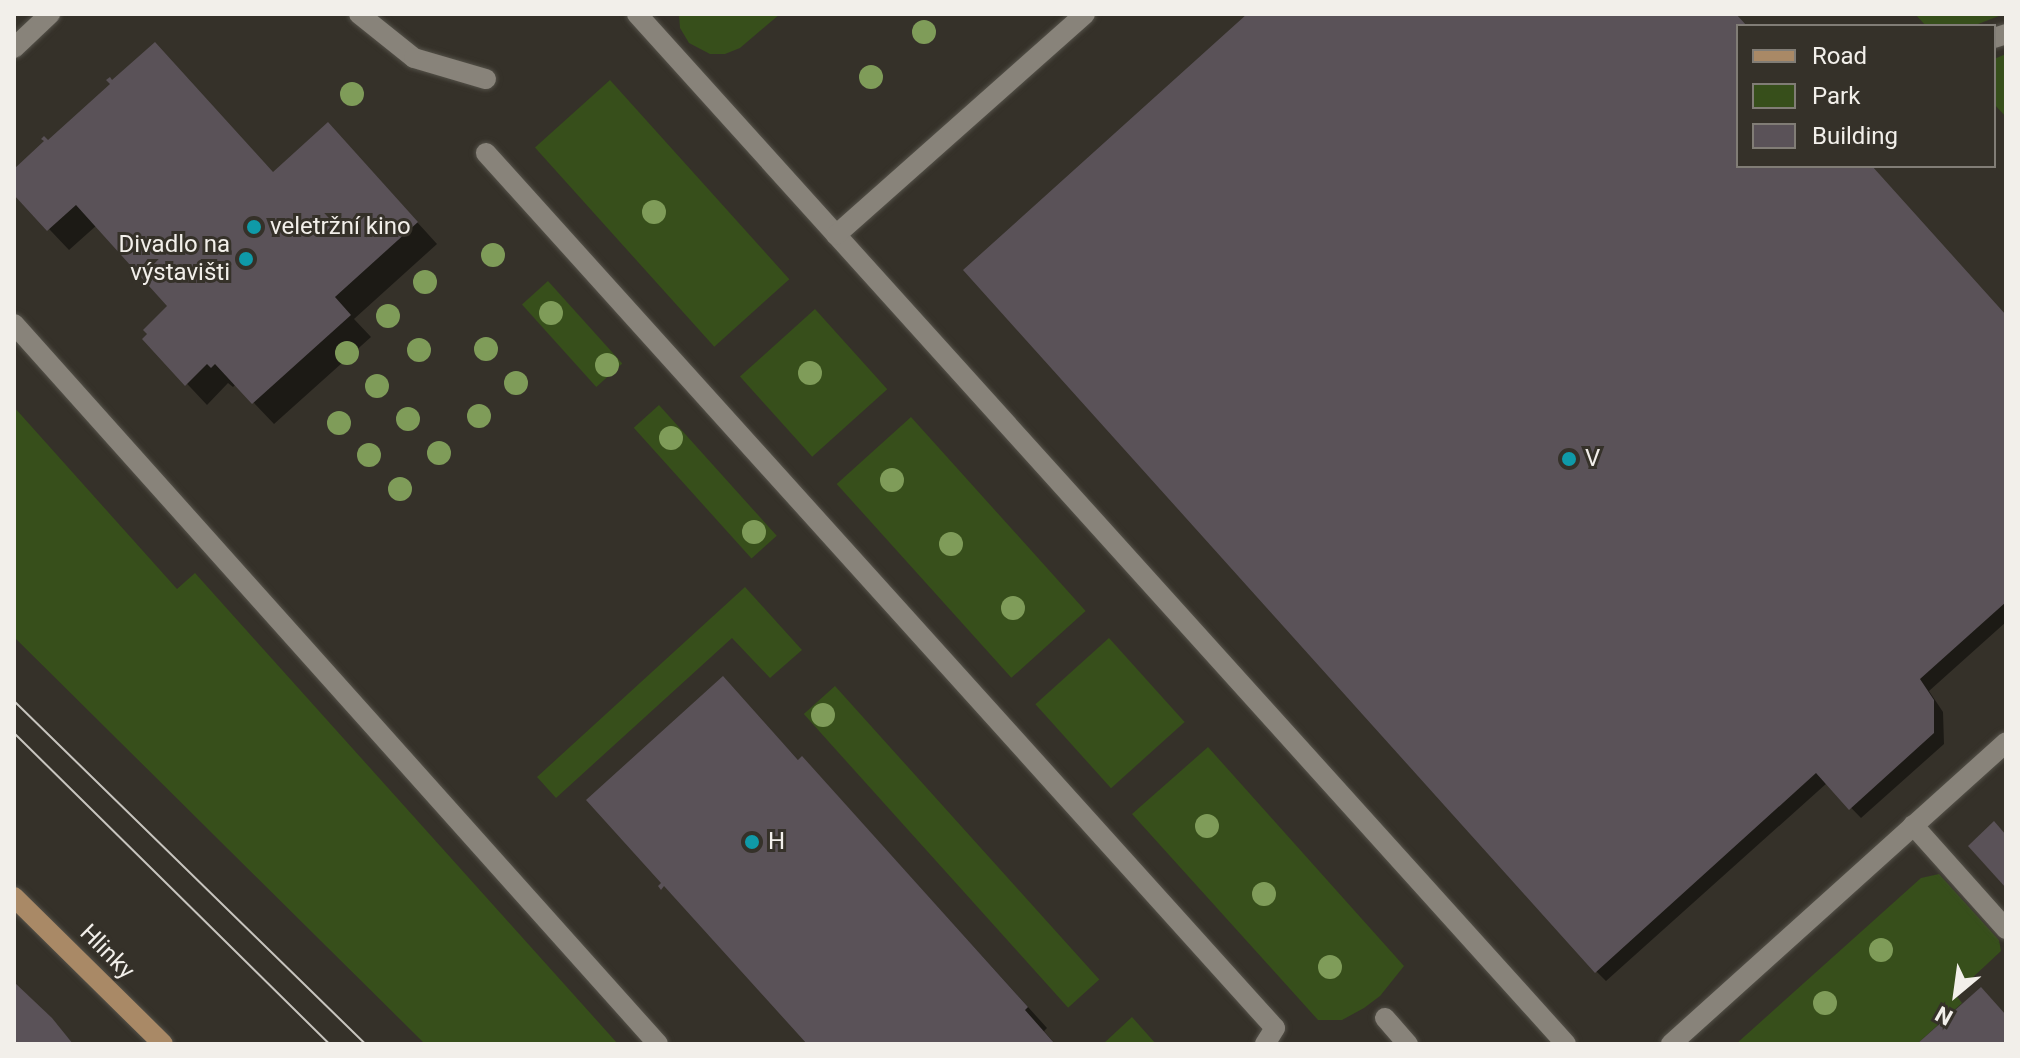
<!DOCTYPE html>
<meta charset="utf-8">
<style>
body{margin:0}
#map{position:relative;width:2020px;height:1058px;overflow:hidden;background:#353129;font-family:Roboto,sans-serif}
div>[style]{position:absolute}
.green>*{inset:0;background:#374f1b;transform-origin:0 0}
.shadow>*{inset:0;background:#0007}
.building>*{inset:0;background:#5a5258}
.roads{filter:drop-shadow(0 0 2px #545149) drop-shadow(0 0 2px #545149)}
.lane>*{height:20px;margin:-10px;padding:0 10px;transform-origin:10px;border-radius:10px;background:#88837a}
.secondary>*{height:20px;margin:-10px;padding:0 10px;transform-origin:10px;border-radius:10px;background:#a98966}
.tram>*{height:2px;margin:-1px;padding:0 1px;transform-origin:1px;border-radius:1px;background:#c7c4be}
.trees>*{width:24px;height:24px;margin:-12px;border-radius:50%;background:#7f9c59}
.dots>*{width:22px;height:22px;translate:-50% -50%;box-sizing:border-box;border:4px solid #353129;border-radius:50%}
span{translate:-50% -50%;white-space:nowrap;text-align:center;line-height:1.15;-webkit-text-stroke:6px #353129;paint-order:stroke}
.poi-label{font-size:24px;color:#f2efea}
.left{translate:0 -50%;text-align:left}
.right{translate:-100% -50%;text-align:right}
.street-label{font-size:24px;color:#f2efea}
.frame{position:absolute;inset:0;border:16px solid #f2efea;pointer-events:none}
.legend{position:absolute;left:1736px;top:24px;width:260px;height:144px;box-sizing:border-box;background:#353129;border:2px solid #817d76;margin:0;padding:10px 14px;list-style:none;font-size:24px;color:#f2efea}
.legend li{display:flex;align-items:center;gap:16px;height:40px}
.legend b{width:40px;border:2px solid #817d76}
.north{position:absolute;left:1916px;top:954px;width:80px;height:80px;-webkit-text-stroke:6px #353129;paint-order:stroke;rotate:209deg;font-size:22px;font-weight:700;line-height:32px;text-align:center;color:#f2efea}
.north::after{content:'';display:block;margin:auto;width:28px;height:36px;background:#f2efea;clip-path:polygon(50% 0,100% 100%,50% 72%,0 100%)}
</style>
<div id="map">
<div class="green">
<i style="clip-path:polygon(679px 14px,780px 14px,740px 48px,725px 54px,710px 54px,689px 43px,680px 28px)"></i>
<i style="clip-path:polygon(1915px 14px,2004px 14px,1973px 26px,1926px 26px)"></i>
<i style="clip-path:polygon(2006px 54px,2006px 117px,1994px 104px,1994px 59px)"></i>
<i style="left:610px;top:80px;width:268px;height:101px;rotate:48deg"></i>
<i style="left:548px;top:281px;width:111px;height:35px;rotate:48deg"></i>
<i style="left:815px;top:309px;width:108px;height:101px;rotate:48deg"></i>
<i style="left:659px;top:405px;width:176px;height:34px;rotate:48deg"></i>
<i style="clip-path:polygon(14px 407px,177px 589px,195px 573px,618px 1044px,425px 1044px,14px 637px)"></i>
<i style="left:911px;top:417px;width:261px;height:100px;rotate:48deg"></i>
<i style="clip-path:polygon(745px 587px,802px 650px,770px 678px,732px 638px,556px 798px,537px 777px)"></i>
<i style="left:1109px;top:638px;width:113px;height:99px;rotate:48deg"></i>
<i style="left:835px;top:686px;width:395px;height:42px;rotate:48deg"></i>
<i style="clip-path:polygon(1208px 747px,1404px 966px,1380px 996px,1364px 1008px,1342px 1020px,1318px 1020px,1132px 814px)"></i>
<i style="clip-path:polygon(1939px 874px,1999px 940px,2001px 951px,1955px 994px,1962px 1003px,1917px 1044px,1736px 1044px,1921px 878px)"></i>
<i style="clip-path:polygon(1132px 1017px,1156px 1044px,1103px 1044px)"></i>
</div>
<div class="shadow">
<i style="clip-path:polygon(1250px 14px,1734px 14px,1745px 26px,1738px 26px,1738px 166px,1871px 166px,2006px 317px,2006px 622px,1929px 691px,1943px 712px,1944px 744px,1861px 818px,1827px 783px,1606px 981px,1596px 971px)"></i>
<i style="clip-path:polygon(348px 146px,437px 244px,354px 319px,371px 337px,274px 424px,236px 384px,233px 387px,228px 383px,207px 405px,145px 339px,169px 306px,97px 225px,69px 250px,14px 192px,14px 171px,274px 174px)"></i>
<i style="clip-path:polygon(723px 679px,800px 762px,823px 780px,1047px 1028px,1044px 1031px,1055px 1044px,809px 1044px)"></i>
</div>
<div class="building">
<i style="clip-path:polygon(1247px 14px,1736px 14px,1747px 26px,1738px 26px,1738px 166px,1872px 166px,2006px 315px,2006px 602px,1920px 679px,1934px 700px,1934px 733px,1849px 810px,1816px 773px,1595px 973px,963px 270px)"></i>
<i style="clip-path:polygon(155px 42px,273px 172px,328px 122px,418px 222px,335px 297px,351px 315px,252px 404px,215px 364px,211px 368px,207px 364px,185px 386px,142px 339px,147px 334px,143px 330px,167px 306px,76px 205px,47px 231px,14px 195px,14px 169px,44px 141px,41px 139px,44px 136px,48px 140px,110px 84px,106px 80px,110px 77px,112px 80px)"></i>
<i style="clip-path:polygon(723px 676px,798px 760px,802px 756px,1028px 1007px,1025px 1010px,1055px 1044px,807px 1044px,664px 886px,661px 890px,658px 886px,661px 883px,586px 800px)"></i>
<i style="clip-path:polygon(1994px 821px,2006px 835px,2006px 888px,1968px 846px)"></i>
<i style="clip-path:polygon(14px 982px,52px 1018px,73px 1044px,14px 1044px)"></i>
<i style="clip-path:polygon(1981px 987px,2006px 1015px,2006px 1044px,1917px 1044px)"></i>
</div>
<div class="roads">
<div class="lane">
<i style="left:359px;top:14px;width:70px;rotate:38.7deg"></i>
<i style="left:414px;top:58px;width:75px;rotate:16.3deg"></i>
<i style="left:637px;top:14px;width:1387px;rotate:47.95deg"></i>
<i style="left:1994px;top:38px;width:13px;rotate:-18deg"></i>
<i style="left:14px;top:48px;width:50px;rotate:-43.4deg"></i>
<i style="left:486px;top:153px;width:1178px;rotate:47.96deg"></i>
<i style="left:1275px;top:1028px;width:19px;rotate:122deg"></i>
<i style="left:836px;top:235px;width:333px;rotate:-41.6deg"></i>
<i style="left:14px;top:324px;width:966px;rotate:48.19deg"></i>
<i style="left:1913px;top:825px;width:140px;rotate:48.2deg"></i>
<i style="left:1385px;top:1018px;width:35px;rotate:49deg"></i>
<i style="left:1671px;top:1044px;width:451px;rotate:-42deg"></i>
</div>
<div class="secondary">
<i style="left:14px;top:897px;width:209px;rotate:44.6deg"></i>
</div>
</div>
<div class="tram">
<i style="left:14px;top:701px;width:491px;rotate:44.3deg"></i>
<i style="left:14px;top:733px;width:443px;rotate:44.6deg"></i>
</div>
<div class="trees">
<i style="left:924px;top:32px"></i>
<i style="left:871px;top:77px"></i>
<i style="left:352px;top:94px"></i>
<i style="left:654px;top:212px"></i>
<i style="left:493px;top:255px"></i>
<i style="left:425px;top:282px"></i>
<i style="left:551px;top:313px"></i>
<i style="left:388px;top:316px"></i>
<i style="left:486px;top:349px"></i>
<i style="left:419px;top:350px"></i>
<i style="left:347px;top:353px"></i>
<i style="left:607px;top:365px"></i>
<i style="left:810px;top:373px"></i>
<i style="left:516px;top:383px"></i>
<i style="left:377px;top:386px"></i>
<i style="left:479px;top:416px"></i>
<i style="left:408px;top:419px"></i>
<i style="left:339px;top:423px"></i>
<i style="left:671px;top:438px"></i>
<i style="left:439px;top:453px"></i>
<i style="left:369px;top:455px"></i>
<i style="left:892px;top:480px"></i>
<i style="left:400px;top:489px"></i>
<i style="left:754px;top:532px"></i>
<i style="left:951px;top:544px"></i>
<i style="left:1013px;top:608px"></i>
<i style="left:823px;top:715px"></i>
<i style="left:1207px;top:826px"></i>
<i style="left:1264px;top:894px"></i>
<i style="left:1881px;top:950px"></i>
<i style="left:1330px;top:967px"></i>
<i style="left:1825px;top:1003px"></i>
</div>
<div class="dots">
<i style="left:254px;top:227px;background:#0f9aa8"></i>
<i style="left:246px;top:259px;background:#0f9aa8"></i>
<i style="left:1569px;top:459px;background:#0f9aa8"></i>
<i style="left:752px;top:842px;background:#0f9aa8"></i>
</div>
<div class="poi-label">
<span class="left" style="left:270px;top:227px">veletržní kino</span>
<span class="right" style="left:230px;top:259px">Divadlo na<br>výstavišti</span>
<span class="left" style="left:1585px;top:459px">V</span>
<span class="left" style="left:768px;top:842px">H</span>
</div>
<div class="street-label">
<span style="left:107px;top:952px;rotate:45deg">Hlinky</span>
</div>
<div class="frame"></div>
<ul class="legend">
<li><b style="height:10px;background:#a98966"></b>Road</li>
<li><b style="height:22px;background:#374f1b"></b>Park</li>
<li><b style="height:22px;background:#5a5258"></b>Building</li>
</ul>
<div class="north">N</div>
</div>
